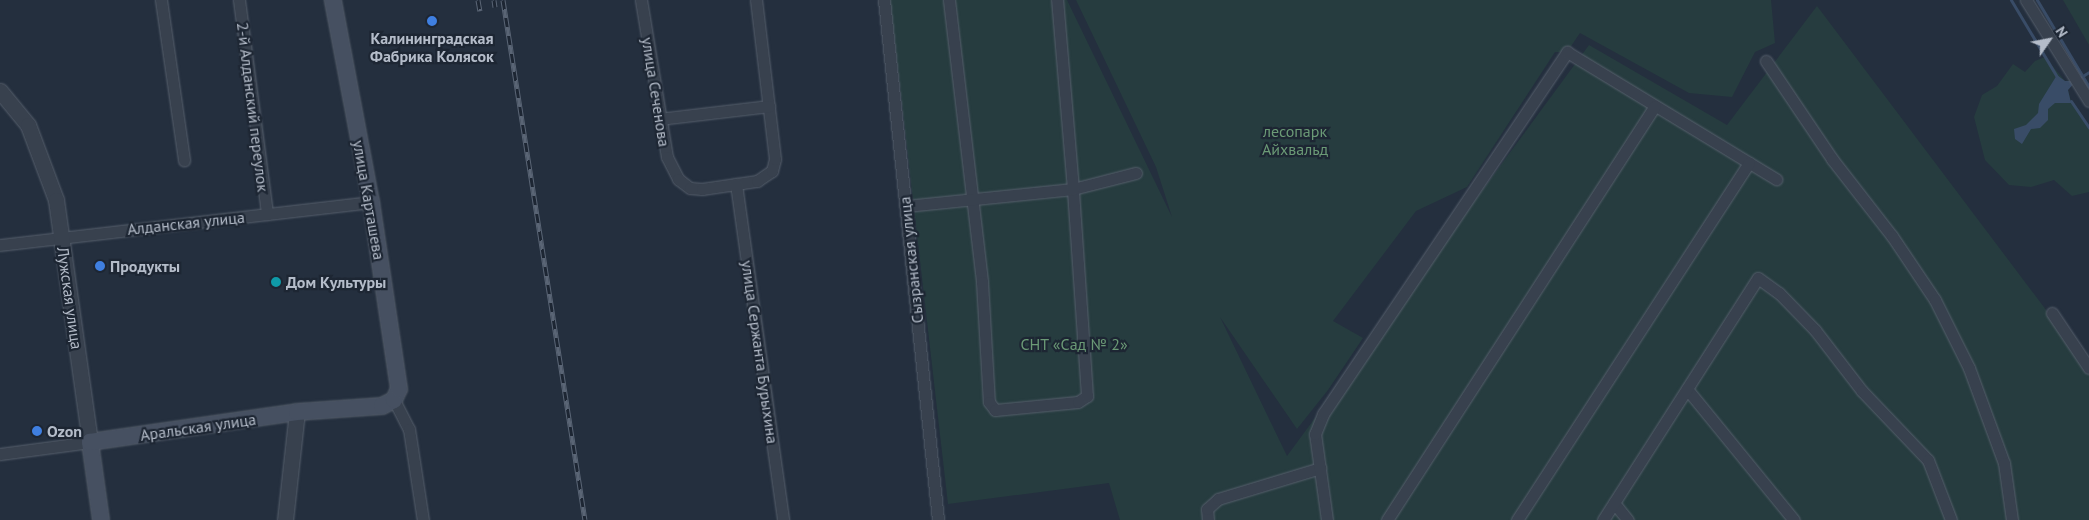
<!DOCTYPE html>
<meta charset="utf-8">
<style>
body{margin:0}
#map{position:relative;width:2089px;height:520px;overflow:hidden;background:#242f3e;font-family:"PT Sans",sans-serif}
div>[style]{position:absolute}
.green>*{inset:0;background:#263c3f}
.water>*{inset:0;background:#394c67}
.stream>*{height:3px;margin:-1.5px;padding:0 1.5px;transform-origin:1.5px;border-radius:1.5px;background:#394c67}
.roads{filter:drop-shadow(0 0 1px #565f6c) drop-shadow(0 0 1px #565f6c)}
.minor>*{height:11px;margin:-5.5px;padding:0 5.5px;transform-origin:5.5px;border-radius:5.5px;background:#38414e}
.tertiary>*{height:15px;margin:-7.5px;padding:0 7.5px;transform-origin:7.5px;border-radius:7.5px;background:#38414e}
.secondary>*{height:16px;margin:-8px;padding:0 8px;transform-origin:8px;border-radius:8px;background:#465061}
.rail>*{height:5px;margin-top:-2.5px;transform-origin:0;background:repeating-linear-gradient(90deg,#1d2633 0 9px,#5a6575 0 18px);box-sizing:border-box;border-block:1px solid #5a6575}
.dots>*{width:14px;height:14px;translate:-50% -50%;box-sizing:border-box;border:2px solid #1d2633;border-radius:50%}
span{translate:-50% -50%;white-space:nowrap;text-align:center;line-height:1.15;-webkit-text-stroke:4.5px #1d2633;paint-order:stroke}
.poi-label{font-size:16px;color:#b4bcc9;font-weight:700}
.left{translate:0 -50%;text-align:left}
.street-label{font-size:16px;color:#b4bcc9}
.park-label{font-size:16px;color:#6b9a76}
.north{position:absolute;left:2024px;top:15px;width:50px;height:50px;-webkit-text-stroke:4px #1d2633;paint-order:stroke;rotate:57deg;font-size:14px;font-weight:700;line-height:20px;text-align:center;color:#b4bcc9}
.north::after{content:'';display:block;margin:auto;width:18px;height:22px;background:#b4bcc9;clip-path:polygon(50% 0,100% 100%,50% 72%,0 100%)}
</style>
<div id="map">
<div class="green">
<i style="clip-path:polygon(890px 0,1067px 0,1172px 217px,1156px 167px,1076px 0,1771px 0,1775px 43px,1755px 52px,1732px 97px,1689px 93px,1580px 33px,1567px 52px,1555px 52px,1467px 187px,1416px 211px,1333px 321px,1363px 338px,1328px 390px,1297px 429px,1220px 317px,1287px 456px,1589px 45px,1727px 125px,1817px 6px,2089px 367px,2089px 520px,1120px 520px,1109px 483px,948px 504px)"></i>
<i style="clip-path:polygon(2063px 0,2089px 0,2089px 45px)"></i>
<i style="clip-path:polygon(2045px 57px,2065px 81px,2076px 80px,2068px 90px,2071px 101px,2089px 128px,2089px 192px,2072px 196px,2054px 180px,2031px 187px,2009px 185px,1985px 160px,1974px 117px,1982px 95px,1997px 86px,2013px 64px,2025px 72px,2035px 61px)"></i>
</div>
<div class="water">
<i style="clip-path:polygon(2057px 75px,2065px 81px,2076px 81px,2068px 90px,2071px 103px,2055px 103px,2048px 109px,2048px 120px,2040px 128px,2031px 129px,2022px 144px,2015px 139px,2014px 129px,2026px 125px,2038px 113px,2039px 104px)"></i>
</div>
<div class="stream">
<i style="left:2011px;top:0;width:90px;rotate:59.1deg"></i>
<i style="left:2037px;top:0;width:101px;rotate:59.1deg"></i>
<i style="left:2081px;top:77px;width:9px;rotate:-32deg"></i>
<i style="left:2071px;top:101px;width:32px;rotate:56deg"></i>
</div>
<div class="roads">
<div class="minor">
<i style="left:161px;top:0;width:162px;rotate:81.8deg"></i>
<i style="left:239px;top:0;width:216px;rotate:82.5deg"></i>
<i style="left:641px;top:0;width:159px;rotate:80.6deg"></i>
<i style="left:667px;top:157px;width:25px;rotate:63deg"></i>
<i style="left:678px;top:179px;width:15px;rotate:37deg"></i>
<i style="left:690px;top:188px;width:12px;rotate:5deg"></i>
<i style="left:702px;top:189px;width:56px;rotate:-8.3deg"></i>
<i style="left:757px;top:181px;width:18px;rotate:-34deg"></i>
<i style="left:772px;top:171px;width:12px;rotate:-76deg"></i>
<i style="left:775px;top:159px;width:160px;rotate:-96.8deg"></i>
<i style="left:884px;top:0;width:523px;rotate:84.07deg"></i>
<i style="left:949px;top:0;width:284px;rotate:83.3deg"></i>
<i style="left:982px;top:282px;width:120px;rotate:86.7deg"></i>
<i style="left:989px;top:402px;width:10px;rotate:53deg"></i>
<i style="left:995px;top:410px;width:83px;rotate:-5.5deg"></i>
<i style="left:1078px;top:402px;width:11px;rotate:-34deg"></i>
<i style="left:1087px;top:396px;width:207px;rotate:-93.9deg"></i>
<i style="left:1073px;top:189px;width:65px;rotate:-14.3deg"></i>
<i style="left:2026px;top:0;width:119px;rotate:58deg"></i>
<i style="left:1766px;top:61px;width:118px;rotate:56deg"></i>
<i style="left:1832px;top:159px;width:98px;rotate:52.1deg"></i>
<i style="left:1892px;top:236px;width:77px;rotate:56.1deg"></i>
<i style="left:1935px;top:300px;width:76px;rotate:63.4deg"></i>
<i style="left:1969px;top:368px;width:101px;rotate:69.8deg"></i>
<i style="left:2004px;top:463px;width:58px;rotate:82deg"></i>
<i style="left:659px;top:119px;width:111px;rotate:-6.7deg"></i>
<i style="left:736px;top:184px;width:339px;rotate:82deg"></i>
<i style="left:906px;top:206px;width:168px;rotate:-5.8deg"></i>
<i style="left:1073px;top:189px;width:190px;rotate:-94.8deg"></i>
<i style="left:0;top:245px;width:373px;rotate:-6.6deg"></i>
<i style="left:2052px;top:313px;width:66px;rotate:56.1deg"></i>
<i style="left:1687px;top:389px;width:169px;rotate:50.8deg"></i>
<i style="left:394px;top:400px;width:33px;rotate:63deg"></i>
<i style="left:409px;top:429px;width:92px;rotate:81.3deg"></i>
<i style="left:0;top:454px;width:91px;rotate:-7.6deg"></i>
<i style="left:1614px;top:503px;width:22px;rotate:51deg"></i>
<i style="left:1208px;top:520px;width:11px;rotate:-95deg"></i>
<i style="left:1207px;top:509px;width:15px;rotate:-42deg"></i>
<i style="left:1218px;top:499px;width:107px;rotate:-16.9deg"></i>
<i style="left:1327px;top:520px;width:87px;rotate:-97.9deg"></i>
<i style="left:1315px;top:434px;width:22px;rotate:-68deg"></i>
<i style="left:1323px;top:414px;width:437px;rotate:-56deg"></i>
<i style="left:1567px;top:52px;width:245px;rotate:31.3deg"></i>
<i style="left:1387px;top:520px;width:493px;rotate:-57.1deg"></i>
<i style="left:1517px;top:520px;width:426px;rotate:-57deg"></i>
<i style="left:1603px;top:520px;width:287px;rotate:-57.4deg"></i>
<i style="left:1758px;top:278px;width:26px;rotate:36deg"></i>
<i style="left:1779px;top:293px;width:52px;rotate:45.8deg"></i>
<i style="left:1815px;top:330px;width:77px;rotate:52.4deg"></i>
<i style="left:1862px;top:391px;width:95px;rotate:46.3deg"></i>
<i style="left:1928px;top:460px;width:64px;rotate:69deg"></i>
</div>
<div class="tertiary">
<i style="left:0;top:91px;width:44px;rotate:50.5deg"></i>
<i style="left:28px;top:125px;width:80px;rotate:69.5deg"></i>
<i style="left:56px;top:200px;width:244px;rotate:82deg"></i>
<i style="left:285px;top:520px;width:109px;rotate:-83.7deg"></i>
</div>
<div class="secondary">
<i style="left:101px;top:520px;width:79px;rotate:-98deg"></i>
<i style="left:90px;top:442px;width:209px;rotate:-8.2deg"></i>
<i style="left:297px;top:412px;width:85px;rotate:-4deg"></i>
<i style="left:382px;top:406px;width:13px;rotate:-27deg"></i>
<i style="left:394px;top:400px;width:12px;rotate:-66deg"></i>
<i style="left:399px;top:389px;width:189px;rotate:-98.5deg"></i>
<i style="left:371px;top:202px;width:206px;rotate:-100.7deg"></i>
</div>
</div>
<div class="rail">
<i style="left:478px;top:0;width:11px;rotate:80deg"></i>
<i style="left:494px;top:0;width:7px;rotate:82deg"></i>
<i style="left:503px;top:0;width:526px;rotate:81.04deg"></i>
</div>
<div class="dots">
<i style="left:432px;top:21px;background:#3f7fe0"></i>
<i style="left:100px;top:266px;background:#3f7fe0"></i>
<i style="left:276px;top:282px;background:#0f9aa8"></i>
<i style="left:37px;top:431px;background:#3f7fe0"></i>
</div>
<div class="poi-label">
<span style="left:432px;top:47px">Калининградская<br>Фабрика Колясок</span>
<span class="left" style="left:110px;top:266px">Продукты</span>
<span class="left" style="left:286px;top:282px">Дом Культуры</span>
<span class="left" style="left:47px;top:431px">Ozon</span>
</div>
<div class="street-label">
<span style="left:656px;top:92px;rotate:81deg">улица Сеченова</span>
<span style="left:253px;top:107px;rotate:83deg">2-й Алданский переулок</span>
<span style="left:369px;top:200px;rotate:80deg">улица Карташева</span>
<span style="left:186px;top:223px;rotate:-6deg">Алданская улица</span>
<span style="left:911px;top:260px;rotate:-96deg">Сызранская улица</span>
<span style="left:70px;top:298px;rotate:82deg">Лужская улица</span>
<span style="left:760px;top:352px;rotate:82deg">улица Сержанта Бурыхина</span>
<span style="left:198px;top:427px;rotate:-8deg">Аральская улица</span>
</div>
<div class="park-label">
<span style="left:1295px;top:140px">лесопарк<br>Айхвальд</span>
<span style="left:1074px;top:344px">СНТ «Сад № 2»</span>
</div>
<div class="north">N</div>
</div>
